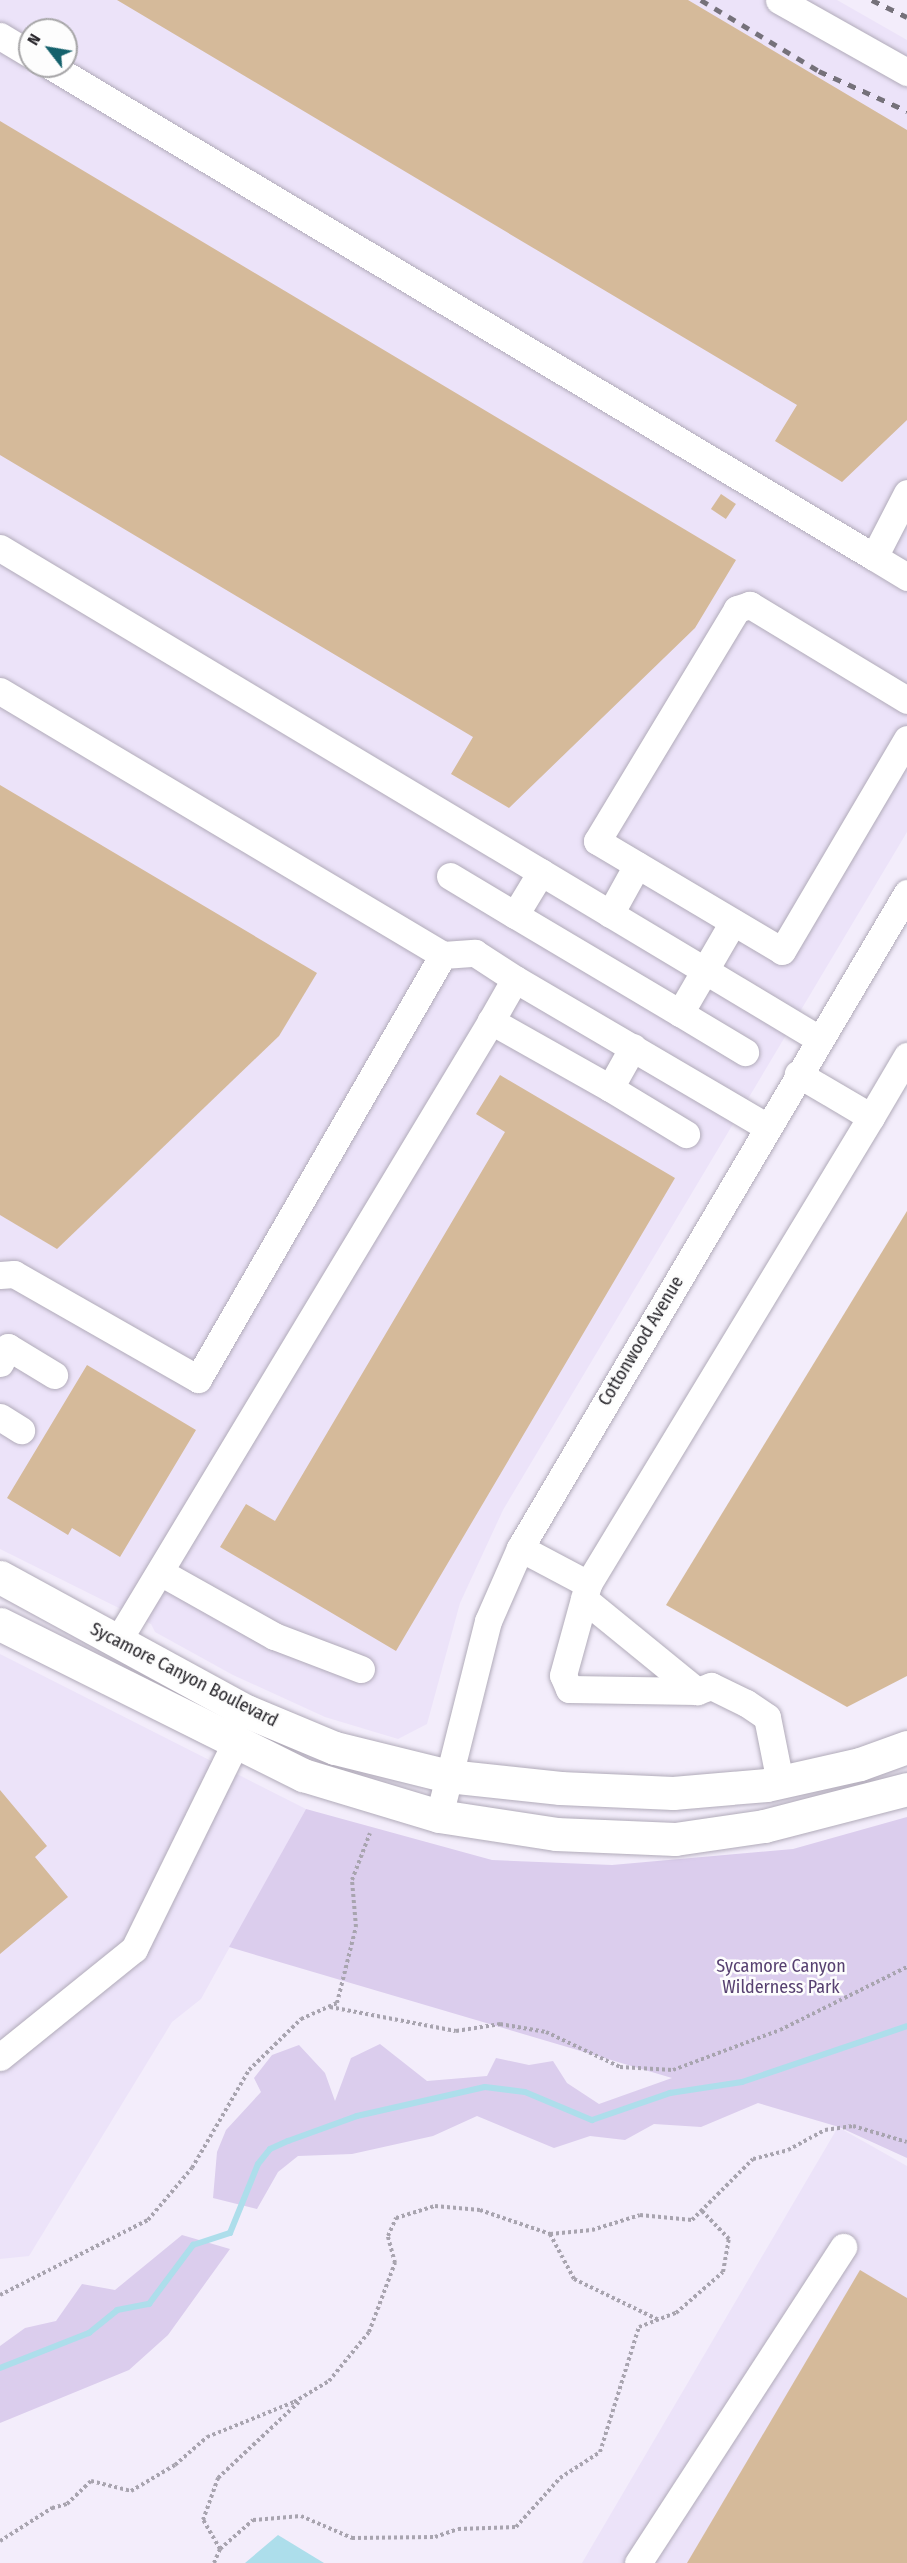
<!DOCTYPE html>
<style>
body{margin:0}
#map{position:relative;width:907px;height:2563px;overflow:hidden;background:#f3edfb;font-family:"Fira Sans Condensed",sans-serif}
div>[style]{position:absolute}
.built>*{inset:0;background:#ece3f9}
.green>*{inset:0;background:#dbcded}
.water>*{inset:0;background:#addeeb}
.stream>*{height:6px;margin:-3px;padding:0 3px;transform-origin:3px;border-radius:3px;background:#addeeb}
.building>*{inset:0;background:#d5ba9a;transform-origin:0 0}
.path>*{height:4px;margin-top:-2px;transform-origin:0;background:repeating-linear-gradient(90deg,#a8a4af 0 3px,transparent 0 6px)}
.roads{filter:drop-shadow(0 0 2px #b1abb9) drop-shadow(0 0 2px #b1abb9)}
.minor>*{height:27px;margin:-13.5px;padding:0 13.5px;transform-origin:13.5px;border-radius:13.5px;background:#fff}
.major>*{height:33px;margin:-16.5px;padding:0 16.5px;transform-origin:16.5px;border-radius:16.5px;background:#fff}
.rail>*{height:4.5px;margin-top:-2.25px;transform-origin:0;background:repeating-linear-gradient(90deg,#75717a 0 8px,transparent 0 16px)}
span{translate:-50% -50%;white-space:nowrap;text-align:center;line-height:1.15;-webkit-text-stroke:5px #fdfdfd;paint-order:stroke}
.street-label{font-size:18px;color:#262429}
.park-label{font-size:18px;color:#574171}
.north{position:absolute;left:18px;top:18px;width:60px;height:60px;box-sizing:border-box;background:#fdfdfd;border:2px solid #a7a6a8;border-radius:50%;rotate:301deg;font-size:16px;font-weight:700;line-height:24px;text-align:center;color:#262429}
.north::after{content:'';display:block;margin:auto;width:21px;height:27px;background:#14616c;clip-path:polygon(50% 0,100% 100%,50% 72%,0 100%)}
</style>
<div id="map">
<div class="built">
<i style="clip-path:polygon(evenodd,0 0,837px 0,907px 40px,907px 832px,503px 1510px,460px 1603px,427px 1724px,398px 1739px,325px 1717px,233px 1675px,155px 1632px,151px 1624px,0 1549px,0 0,30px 30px,66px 30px,66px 66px,30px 66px,30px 30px)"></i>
<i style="clip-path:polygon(0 1654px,306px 1809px,201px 1999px,172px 2022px,29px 2256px,0 2259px)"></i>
<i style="clip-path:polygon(838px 2127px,907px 2166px,907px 2563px,582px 2563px)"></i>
</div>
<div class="green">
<i style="clip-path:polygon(306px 1809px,492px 1860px,612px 1865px,793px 1849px,907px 1817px,907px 2158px,839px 2127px,758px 2103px,701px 2127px,654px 2124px,625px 2140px,590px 2136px,554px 2148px,477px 2116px,433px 2136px,352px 2154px,298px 2156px,278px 2172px,257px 2209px,213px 2198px,217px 2152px,226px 2130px,261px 2092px,254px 2078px,272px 2055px,299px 2045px,325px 2073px,335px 2101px,351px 2058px,380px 2044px,427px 2081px,487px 2076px,496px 2058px,529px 2065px,553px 2061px,567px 2083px,599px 2104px,672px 2078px,229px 1947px)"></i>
<i style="clip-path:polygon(182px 2235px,230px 2249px,168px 2335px,129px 2370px,0 2423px,0 2346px,25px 2328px,56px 2321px,82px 2284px,115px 2290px)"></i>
</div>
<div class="water">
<i style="clip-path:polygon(278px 2535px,324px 2563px,245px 2563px)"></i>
</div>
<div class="stream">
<i style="left:0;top:2368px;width:96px;rotate:-21.5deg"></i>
<i style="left:89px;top:2333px;width:36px;rotate:-39deg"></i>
<i style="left:117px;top:2310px;width:33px;rotate:-11deg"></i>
<i style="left:149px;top:2304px;width:74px;rotate:-53.3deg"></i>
<i style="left:193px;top:2245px;width:39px;rotate:-18deg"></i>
<i style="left:230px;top:2233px;width:74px;rotate:-67.9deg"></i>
<i style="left:258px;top:2164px;width:19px;rotate:-51deg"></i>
<i style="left:270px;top:2149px;width:20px;rotate:-24deg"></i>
<i style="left:288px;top:2141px;width:73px;rotate:-19.9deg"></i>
<i style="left:357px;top:2116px;width:131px;rotate:-12.8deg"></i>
<i style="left:485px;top:2087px;width:40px;rotate:7.1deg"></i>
<i style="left:525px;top:2092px;width:73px;rotate:22.7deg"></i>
<i style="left:592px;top:2120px;width:83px;rotate:-19.1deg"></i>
<i style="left:670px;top:2093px;width:73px;rotate:-8.7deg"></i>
<i style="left:742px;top:2082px;width:174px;rotate:-18.7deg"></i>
</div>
<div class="building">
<i style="clip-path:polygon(117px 0,688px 0,907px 130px,907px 420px,842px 482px,775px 441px,797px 405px)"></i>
<i style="clip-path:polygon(0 121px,736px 560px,695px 628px,509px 808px,451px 774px,473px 737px,0 455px)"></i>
<i style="left:721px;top:494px;width:18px;height:18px;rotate:34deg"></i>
<i style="clip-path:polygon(0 785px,317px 973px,279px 1036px,57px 1249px,0 1215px)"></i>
<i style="clip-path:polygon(500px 1075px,675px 1178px,396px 1651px,220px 1547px,246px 1504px,275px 1521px,505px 1132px,476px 1114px)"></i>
<i style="clip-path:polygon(907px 1211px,907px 1676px,847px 1707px,666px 1605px)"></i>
<i style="clip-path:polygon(87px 1365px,196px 1430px,120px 1557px,72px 1528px,68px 1535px,7px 1498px)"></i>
<i style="clip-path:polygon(0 1790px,47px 1846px,35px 1857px,68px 1897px,0 1954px)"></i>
<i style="clip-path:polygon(860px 2270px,907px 2298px,907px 2563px,687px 2563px)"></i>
</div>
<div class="path">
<i style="left:330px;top:2007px;width:128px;rotate:10.8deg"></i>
<i style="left:456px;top:2031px;width:45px;rotate:-9deg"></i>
<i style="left:500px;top:2024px;width:47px;rotate:9.9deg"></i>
<i style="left:546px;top:2032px;width:82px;rotate:25.3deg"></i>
<i style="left:620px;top:2067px;width:53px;rotate:3.2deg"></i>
<i style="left:673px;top:2070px;width:114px;rotate:-20.5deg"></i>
<i style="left:780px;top:2030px;width:142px;rotate:-26.4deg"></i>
<i style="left:550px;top:2234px;width:51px;rotate:61.9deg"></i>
<i style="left:574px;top:2279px;width:94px;rotate:25.8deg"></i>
<i style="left:0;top:2295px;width:166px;rotate:-26.9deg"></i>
<i style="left:148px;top:2220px;width:68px;rotate:-49.8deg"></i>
<i style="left:192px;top:2168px;width:113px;rotate:-59.8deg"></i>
<i style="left:249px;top:2070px;width:73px;rotate:-44.4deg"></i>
<i style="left:301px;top:2019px;width:39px;rotate:-24deg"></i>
<i style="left:337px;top:2003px;width:78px;rotate:-76deg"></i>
<i style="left:356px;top:1927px;width:47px;rotate:-94.9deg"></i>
<i style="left:352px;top:1880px;width:50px;rotate:-69deg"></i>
<i style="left:0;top:2541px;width:62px;rotate:-32.4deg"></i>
<i style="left:52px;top:2508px;width:16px;rotate:-15deg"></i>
<i style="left:67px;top:2504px;width:33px;rotate:-44deg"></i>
<i style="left:91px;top:2481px;width:41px;rotate:14deg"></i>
<i style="left:131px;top:2491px;width:51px;rotate:-30.6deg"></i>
<i style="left:175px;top:2465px;width:43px;rotate:-41.2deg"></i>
<i style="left:207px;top:2437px;width:94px;rotate:-21.9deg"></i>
<i style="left:294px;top:2402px;width:41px;rotate:-31deg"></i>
<i style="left:329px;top:2381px;width:63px;rotate:-50.8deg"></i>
<i style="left:369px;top:2332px;width:74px;rotate:-69.4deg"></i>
<i style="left:395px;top:2263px;width:28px;rotate:-105deg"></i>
<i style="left:388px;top:2236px;width:20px;rotate:-66deg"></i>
<i style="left:396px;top:2218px;width:41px;rotate:-17.1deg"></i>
<i style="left:435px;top:2206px;width:45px;rotate:5.1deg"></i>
<i style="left:480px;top:2210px;width:74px;rotate:18.9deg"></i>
<i style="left:550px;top:2234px;width:42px;rotate:-5.4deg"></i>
<i style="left:592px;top:2230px;width:50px;rotate:-17.4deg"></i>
<i style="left:640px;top:2215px;width:52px;rotate:5.5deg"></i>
<i style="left:692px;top:2220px;width:86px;rotate:-45deg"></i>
<i style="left:753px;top:2159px;width:36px;rotate:-14deg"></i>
<i style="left:788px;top:2150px;width:42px;rotate:-28.4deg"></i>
<i style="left:825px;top:2130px;width:28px;rotate:-8deg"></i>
<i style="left:853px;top:2126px;width:56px;rotate:16.5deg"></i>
<i style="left:220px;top:2549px;width:44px;rotate:-41.3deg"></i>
<i style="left:253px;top:2520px;width:48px;rotate:-4.8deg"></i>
<i style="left:301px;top:2516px;width:56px;rotate:23.3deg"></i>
<i style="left:352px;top:2538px;width:83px;rotate:-0.7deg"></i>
<i style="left:435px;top:2537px;width:24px;rotate:-19deg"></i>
<i style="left:458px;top:2529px;width:58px;rotate:-2deg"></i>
<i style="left:516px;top:2527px;width:66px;rotate:-48.1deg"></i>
<i style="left:560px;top:2478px;width:48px;rotate:-33deg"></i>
<i style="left:600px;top:2452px;width:131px;rotate:-72.7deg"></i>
<i style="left:639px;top:2327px;width:40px;rotate:-21deg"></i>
<i style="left:676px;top:2313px;width:62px;rotate:-41.1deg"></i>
<i style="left:723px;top:2272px;width:34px;rotate:-80deg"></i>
<i style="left:729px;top:2239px;width:40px;rotate:-134deg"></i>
<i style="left:214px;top:2563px;width:15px;rotate:-67deg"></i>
<i style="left:220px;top:2549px;width:34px;rotate:-120deg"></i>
<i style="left:203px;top:2520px;width:45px;rotate:-70.3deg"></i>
<i style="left:218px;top:2478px;width:112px;rotate:-43.2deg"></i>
</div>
<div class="roads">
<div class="minor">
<i style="left:779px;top:0;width:147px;rotate:29.4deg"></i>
<i style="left:0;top:36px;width:35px;rotate:31deg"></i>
<i style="left:51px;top:66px;width:958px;rotate:30.82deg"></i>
<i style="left:874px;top:557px;width:72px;rotate:-62.7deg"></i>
<i style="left:0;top:548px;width:955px;rotate:30.94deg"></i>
<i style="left:874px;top:557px;width:39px;rotate:31deg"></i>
<i style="left:0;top:691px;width:516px;rotate:30.79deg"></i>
<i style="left:907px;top:700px;width:184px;rotate:-148.8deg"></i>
<i style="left:750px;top:605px;width:14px;rotate:163deg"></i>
<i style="left:737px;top:609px;width:271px;rotate:121.1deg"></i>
<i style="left:597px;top:841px;width:215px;rotate:30.7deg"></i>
<i style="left:782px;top:951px;width:246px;rotate:-59.5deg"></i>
<i style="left:541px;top:872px;width:50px;rotate:121.2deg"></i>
<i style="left:515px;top:915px;width:192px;rotate:30.7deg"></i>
<i style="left:680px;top:1013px;width:105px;rotate:-59.8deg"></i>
<i style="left:450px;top:876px;width:76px;rotate:31deg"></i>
<i style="left:610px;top:914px;width:56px;rotate:-61.1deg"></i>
<i style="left:680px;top:1013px;width:76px;rotate:31deg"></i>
<i style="left:633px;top:1047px;width:47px;rotate:119.3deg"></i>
<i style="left:610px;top:1088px;width:89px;rotate:31.2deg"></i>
<i style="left:610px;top:1088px;width:137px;rotate:-150.6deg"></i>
<i style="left:491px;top:1021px;width:48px;rotate:-60.3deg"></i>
<i style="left:515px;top:979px;width:292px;rotate:30.4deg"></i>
<i style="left:871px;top:1117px;width:71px;rotate:-59.5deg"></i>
<i style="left:0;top:1275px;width:14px;rotate:-4deg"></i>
<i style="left:14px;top:1274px;width:212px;rotate:29.7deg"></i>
<i style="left:198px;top:1379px;width:490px;rotate:-60deg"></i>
<i style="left:443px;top:955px;width:32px;rotate:-4deg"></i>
<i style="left:475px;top:953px;width:48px;rotate:33deg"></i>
<i style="left:0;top:1363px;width:18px;rotate:-63deg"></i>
<i style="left:8px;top:1347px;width:54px;rotate:31.3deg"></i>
<i style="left:0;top:1417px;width:25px;rotate:32deg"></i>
<i style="left:520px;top:1548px;width:77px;rotate:27.9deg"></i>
<i style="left:160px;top:1572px;width:131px;rotate:29.3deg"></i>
<i style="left:274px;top:1636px;width:93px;rotate:20.8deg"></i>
<i style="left:584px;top:1599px;width:146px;rotate:39.2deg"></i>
<i style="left:117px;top:1642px;width:725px;rotate:-58.94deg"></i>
<i style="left:780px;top:1782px;width:66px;rotate:-101.3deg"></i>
<i style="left:767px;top:1717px;width:25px;rotate:-146deg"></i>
<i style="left:746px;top:1703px;width:39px;rotate:-154deg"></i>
<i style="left:711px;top:1686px;width:15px;rotate:160deg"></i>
<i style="left:697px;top:1691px;width:128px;rotate:-179.1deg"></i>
<i style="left:569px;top:1689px;width:15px;rotate:-113deg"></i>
<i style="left:563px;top:1675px;width:94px;rotate:-74.6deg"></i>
<i style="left:588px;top:1584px;width:546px;rotate:-58.78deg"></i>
<i style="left:871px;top:1117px;width:85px;rotate:-149.5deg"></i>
<i style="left:439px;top:1816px;width:201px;rotate:-75.9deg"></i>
<i style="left:488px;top:1621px;width:80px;rotate:-66.3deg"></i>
<i style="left:520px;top:1548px;width:761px;rotate:-59.42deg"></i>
<i style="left:0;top:2057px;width:172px;rotate:-38.9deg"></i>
<i style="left:134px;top:1949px;width:229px;rotate:-63.8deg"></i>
<i style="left:638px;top:2563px;width:377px;rotate:-57deg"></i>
</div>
<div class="major">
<i style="left:0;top:1577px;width:280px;rotate:28.6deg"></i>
<i style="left:246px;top:1711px;width:96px;rotate:22.6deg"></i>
<i style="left:335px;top:1748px;width:116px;rotate:13.9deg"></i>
<i style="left:448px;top:1776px;width:113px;rotate:6.1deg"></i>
<i style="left:560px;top:1788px;width:113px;rotate:2.5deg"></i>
<i style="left:673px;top:1793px;width:94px;rotate:-4.9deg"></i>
<i style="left:767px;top:1785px;width:95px;rotate:-12.7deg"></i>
<i style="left:860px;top:1764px;width:50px;rotate:-19.9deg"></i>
<i style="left:0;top:1624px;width:339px;rotate:26.5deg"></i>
<i style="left:303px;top:1775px;width:142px;rotate:16.8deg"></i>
<i style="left:439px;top:1816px;width:118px;rotate:8.7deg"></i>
<i style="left:556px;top:1834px;width:119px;rotate:2.4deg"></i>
<i style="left:675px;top:1839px;width:90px;rotate:-8.3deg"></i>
<i style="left:764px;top:1826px;width:148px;rotate:-14.5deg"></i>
</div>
</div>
<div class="rail">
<i style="left:701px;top:0;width:138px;rotate:31deg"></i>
<i style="left:819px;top:71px;width:97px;rotate:24.4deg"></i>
<i style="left:872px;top:0;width:39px;rotate:26deg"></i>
</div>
<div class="street-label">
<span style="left:641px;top:1341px;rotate:-59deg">Cottonwood Avenue</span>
<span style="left:184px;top:1675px;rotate:27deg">Sycamore Canyon Boulevard</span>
</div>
<div class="park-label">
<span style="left:781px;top:1977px">Sycamore Canyon<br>Wilderness Park</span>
</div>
<div class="north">N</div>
</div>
